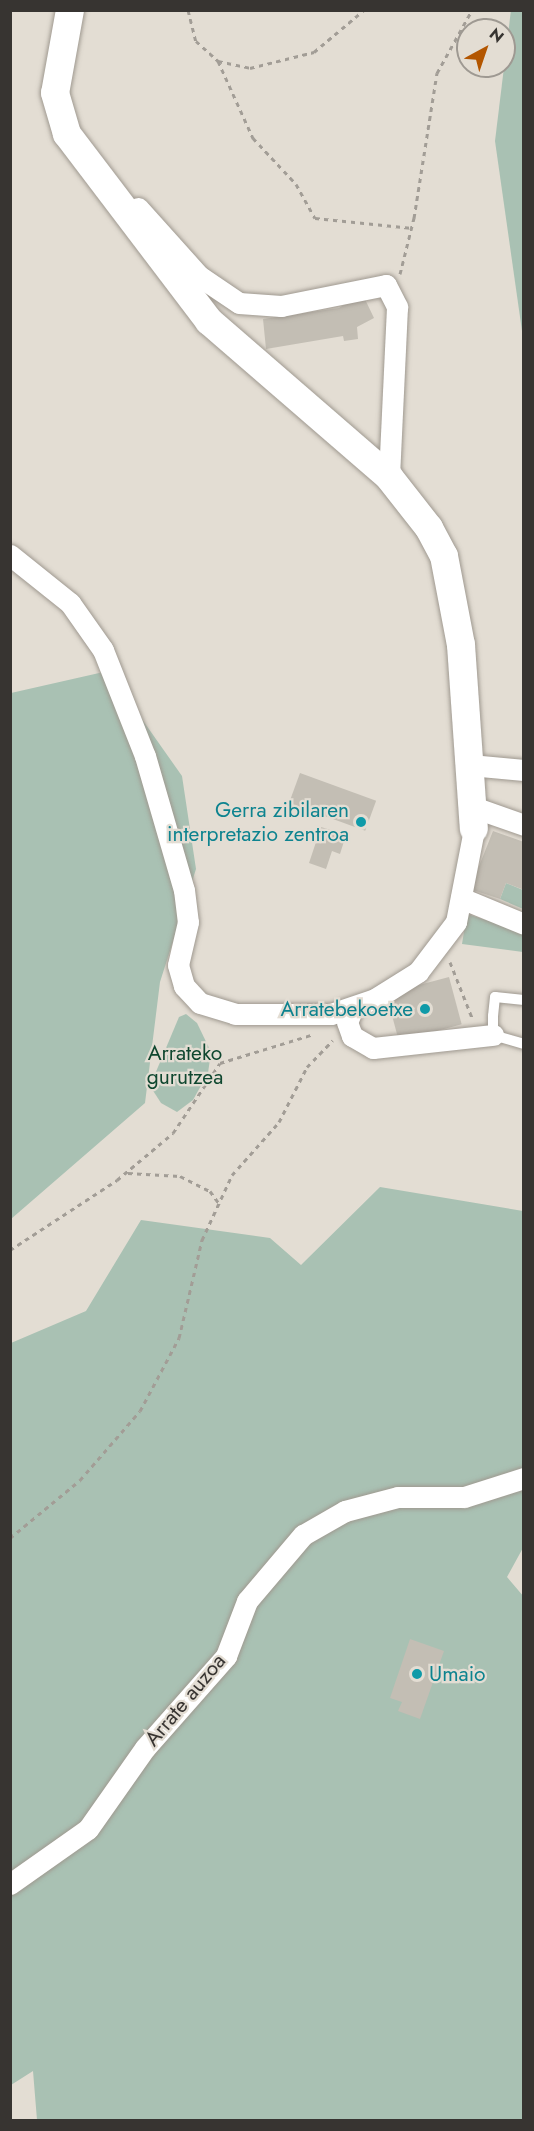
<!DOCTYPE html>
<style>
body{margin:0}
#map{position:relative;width:534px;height:2131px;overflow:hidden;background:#e3ddd3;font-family:Jost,sans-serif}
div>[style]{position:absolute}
.green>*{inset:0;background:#a9c1b3}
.building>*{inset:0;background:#c3beb4;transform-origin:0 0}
.path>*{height:3px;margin-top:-1.5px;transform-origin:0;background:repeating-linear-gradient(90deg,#a29d96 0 4.5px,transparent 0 9px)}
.roads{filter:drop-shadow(0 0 2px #9f9990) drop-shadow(0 0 2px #9f9990)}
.lane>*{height:10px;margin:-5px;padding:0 5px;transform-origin:5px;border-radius:5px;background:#fff}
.street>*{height:21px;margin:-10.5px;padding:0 10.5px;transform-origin:10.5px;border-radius:10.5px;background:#fff}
.secondary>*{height:28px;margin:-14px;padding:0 14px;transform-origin:14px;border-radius:14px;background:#fff}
.dots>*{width:16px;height:16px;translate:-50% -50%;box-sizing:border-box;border:3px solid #e3ddd3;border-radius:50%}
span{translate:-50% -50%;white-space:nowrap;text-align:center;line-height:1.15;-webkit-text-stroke:4.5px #e3ddd3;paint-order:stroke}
.culture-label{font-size:21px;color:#0d838f}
.right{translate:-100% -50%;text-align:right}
.left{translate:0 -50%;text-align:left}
.park-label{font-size:21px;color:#0f472f}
.street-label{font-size:21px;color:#373431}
.frame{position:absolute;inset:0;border:12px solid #373431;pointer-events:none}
.north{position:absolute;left:456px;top:18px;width:60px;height:60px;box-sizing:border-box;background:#e3ddd3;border:2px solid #9e9992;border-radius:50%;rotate:40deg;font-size:16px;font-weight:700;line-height:24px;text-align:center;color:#373431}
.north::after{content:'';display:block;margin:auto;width:21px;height:27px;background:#b35600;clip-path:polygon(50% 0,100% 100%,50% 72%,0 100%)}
</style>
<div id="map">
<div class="green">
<i style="clip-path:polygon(511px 10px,524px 11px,523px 338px,495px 141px)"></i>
<i style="clip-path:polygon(108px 671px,182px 776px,196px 869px,160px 982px,145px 1103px,11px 1219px,11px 693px)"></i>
<i style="clip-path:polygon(506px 883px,523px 890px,523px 909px,500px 899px)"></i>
<i style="clip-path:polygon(467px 914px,523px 932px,523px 952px,462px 944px)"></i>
<i style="clip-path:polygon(186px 1014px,197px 1023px,211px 1052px,208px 1073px,193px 1100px,177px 1112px,161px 1103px,150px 1086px,179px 1017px)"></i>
<i style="clip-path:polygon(380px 1187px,523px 1211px,524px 1546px,507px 1577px,524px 1597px,523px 2120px,37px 2120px,33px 2071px,11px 2085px,11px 1343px,86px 1311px,141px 1220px,270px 1238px,301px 1265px)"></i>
</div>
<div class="building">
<i style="clip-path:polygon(362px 293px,374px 318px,357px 327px,358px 339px,344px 341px,343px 336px,266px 349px,263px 319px,339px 308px)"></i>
<i style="left:300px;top:773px;width:81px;height:32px;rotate:20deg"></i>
<i style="clip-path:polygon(321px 827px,346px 835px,340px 854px,332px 851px,326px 869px,309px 863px)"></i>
<i style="clip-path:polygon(493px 831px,524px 842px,524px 890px,506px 883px,500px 899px,470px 889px)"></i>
<i style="left:449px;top:977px;width:49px;height:65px;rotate:75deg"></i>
<i style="clip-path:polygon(410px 1639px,444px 1651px,420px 1719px,398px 1711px,402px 1702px,390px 1698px)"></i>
</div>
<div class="path">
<i style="left:188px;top:10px;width:32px;rotate:76deg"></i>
<i style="left:196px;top:41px;width:30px;rotate:42deg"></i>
<i style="left:218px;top:61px;width:33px;rotate:12deg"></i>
<i style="left:250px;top:68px;width:66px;rotate:-14deg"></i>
<i style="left:314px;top:52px;width:65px;rotate:-40deg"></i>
<i style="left:218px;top:61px;width:85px;rotate:65.6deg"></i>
<i style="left:253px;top:138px;width:63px;rotate:46.9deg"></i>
<i style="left:296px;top:184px;width:39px;rotate:61deg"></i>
<i style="left:315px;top:218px;width:98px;rotate:5.9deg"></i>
<i style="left:400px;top:274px;width:58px;rotate:-76deg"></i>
<i style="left:414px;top:218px;width:147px;rotate:-81deg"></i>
<i style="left:437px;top:73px;width:72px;rotate:-60.9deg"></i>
<i style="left:450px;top:962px;width:62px;rotate:68.4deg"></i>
<i style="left:128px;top:1173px;width:52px;rotate:3.3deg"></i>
<i style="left:180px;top:1176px;width:34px;rotate:27deg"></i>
<i style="left:210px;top:1191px;width:14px;rotate:54deg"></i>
<i style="left:10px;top:1250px;width:128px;rotate:-33.2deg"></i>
<i style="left:117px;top:1180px;width:73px;rotate:-40deg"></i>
<i style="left:173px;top:1133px;width:84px;rotate:-56.1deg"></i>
<i style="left:220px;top:1063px;width:98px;rotate:-17.1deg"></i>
<i style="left:10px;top:1538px;width:91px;rotate:-39.6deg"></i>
<i style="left:80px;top:1480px;width:91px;rotate:-49deg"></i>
<i style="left:140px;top:1411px;width:83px;rotate:-61.9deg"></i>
<i style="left:179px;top:1338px;width:101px;rotate:-76.8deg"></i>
<i style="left:202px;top:1240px;width:72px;rotate:-65.2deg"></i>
<i style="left:232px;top:1175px;width:71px;rotate:-48.4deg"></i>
<i style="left:279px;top:1122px;width:62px;rotate:-63deg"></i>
<i style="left:307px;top:1067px;width:37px;rotate:-46deg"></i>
</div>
<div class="roads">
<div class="lane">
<i style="left:524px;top:1000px;width:29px;rotate:-174deg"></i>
<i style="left:495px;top:997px;width:19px;rotate:96deg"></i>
<i style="left:493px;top:1016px;width:19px;rotate:90deg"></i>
<i style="left:493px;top:1035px;width:32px;rotate:16deg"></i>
</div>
<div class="street">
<i style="left:138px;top:208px;width:91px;rotate:48.1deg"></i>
<i style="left:199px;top:276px;width:48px;rotate:34deg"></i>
<i style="left:239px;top:303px;width:42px;rotate:4.1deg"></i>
<i style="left:281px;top:306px;width:107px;rotate:-11.3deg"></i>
<i style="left:386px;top:285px;width:25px;rotate:63deg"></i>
<i style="left:397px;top:307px;width:170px;rotate:92.7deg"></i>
<i style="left:10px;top:555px;width:77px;rotate:38.7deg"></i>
<i style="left:70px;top:603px;width:57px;rotate:54.9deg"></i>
<i style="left:103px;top:650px;width:114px;rotate:68.4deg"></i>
<i style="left:145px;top:756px;width:140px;rotate:73.8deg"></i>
<i style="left:184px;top:890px;width:32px;rotate:83deg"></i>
<i style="left:188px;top:922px;width:44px;rotate:103.1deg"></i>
<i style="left:178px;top:965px;width:22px;rotate:74deg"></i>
<i style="left:184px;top:986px;width:23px;rotate:47deg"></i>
<i style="left:200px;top:1003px;width:37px;rotate:17deg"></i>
<i style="left:235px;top:1014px;width:96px"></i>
<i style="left:331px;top:1014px;width:46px;rotate:-18.8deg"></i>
<i style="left:375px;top:999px;width:51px;rotate:-32.1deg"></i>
<i style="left:418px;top:972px;width:63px;rotate:-52.8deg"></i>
<i style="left:456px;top:922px;width:95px;rotate:-79deg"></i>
<i style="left:470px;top:765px;width:54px;rotate:5.3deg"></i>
<i style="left:473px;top:807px;width:54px;rotate:19.4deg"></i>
<i style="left:461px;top:898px;width:68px;rotate:22.4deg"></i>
<i style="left:353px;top:1008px;width:15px;rotate:113deg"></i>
<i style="left:347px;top:1022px;width:15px;rotate:70deg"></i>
<i style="left:352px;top:1036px;width:24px;rotate:30deg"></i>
<i style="left:373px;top:1048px;width:121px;rotate:-6.2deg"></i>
<i style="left:10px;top:1884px;width:95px;rotate:-35.2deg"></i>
<i style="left:88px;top:1829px;width:99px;rotate:-54.9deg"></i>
<i style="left:145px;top:1748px;width:123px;rotate:-48.6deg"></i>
<i style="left:226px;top:1656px;width:59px;rotate:-69.1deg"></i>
<i style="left:247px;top:1601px;width:87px;rotate:-49.7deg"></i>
<i style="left:303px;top:1535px;width:48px;rotate:-29.7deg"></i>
<i style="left:345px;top:1511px;width:55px;rotate:-14.8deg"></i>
<i style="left:398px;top:1497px;width:66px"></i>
<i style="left:464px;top:1497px;width:63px;rotate:-17.6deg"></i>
</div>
<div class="secondary">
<i style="left:70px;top:10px;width:84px;rotate:100.2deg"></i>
<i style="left:55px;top:93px;width:43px;rotate:73.7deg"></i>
<i style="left:67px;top:134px;width:235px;rotate:52.8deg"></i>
<i style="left:209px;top:321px;width:238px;rotate:40.9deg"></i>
<i style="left:389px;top:477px;width:65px;rotate:51.9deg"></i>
<i style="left:429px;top:528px;width:32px;rotate:62deg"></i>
<i style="left:444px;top:556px;width:91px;rotate:79.2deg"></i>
<i style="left:461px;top:645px;width:184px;rotate:86deg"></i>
</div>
</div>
<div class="dots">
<i style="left:361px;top:822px;background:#0f9aa8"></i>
<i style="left:425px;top:1009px;background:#0f9aa8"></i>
<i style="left:417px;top:1674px;background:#0f9aa8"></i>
</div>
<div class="culture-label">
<span class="right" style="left:349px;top:822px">Gerra zibilaren<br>interpretazio zentroa</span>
<span class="right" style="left:413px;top:1009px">Arratebekoetxe</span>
<span class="left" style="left:429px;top:1674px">Umaio</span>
</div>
<div class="park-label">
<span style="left:185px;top:1065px">Arrateko<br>gurutzea</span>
</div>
<div class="street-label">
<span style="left:185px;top:1700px;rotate:-50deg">Arrate auzoa</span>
</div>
<div class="frame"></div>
<div class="north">N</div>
</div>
